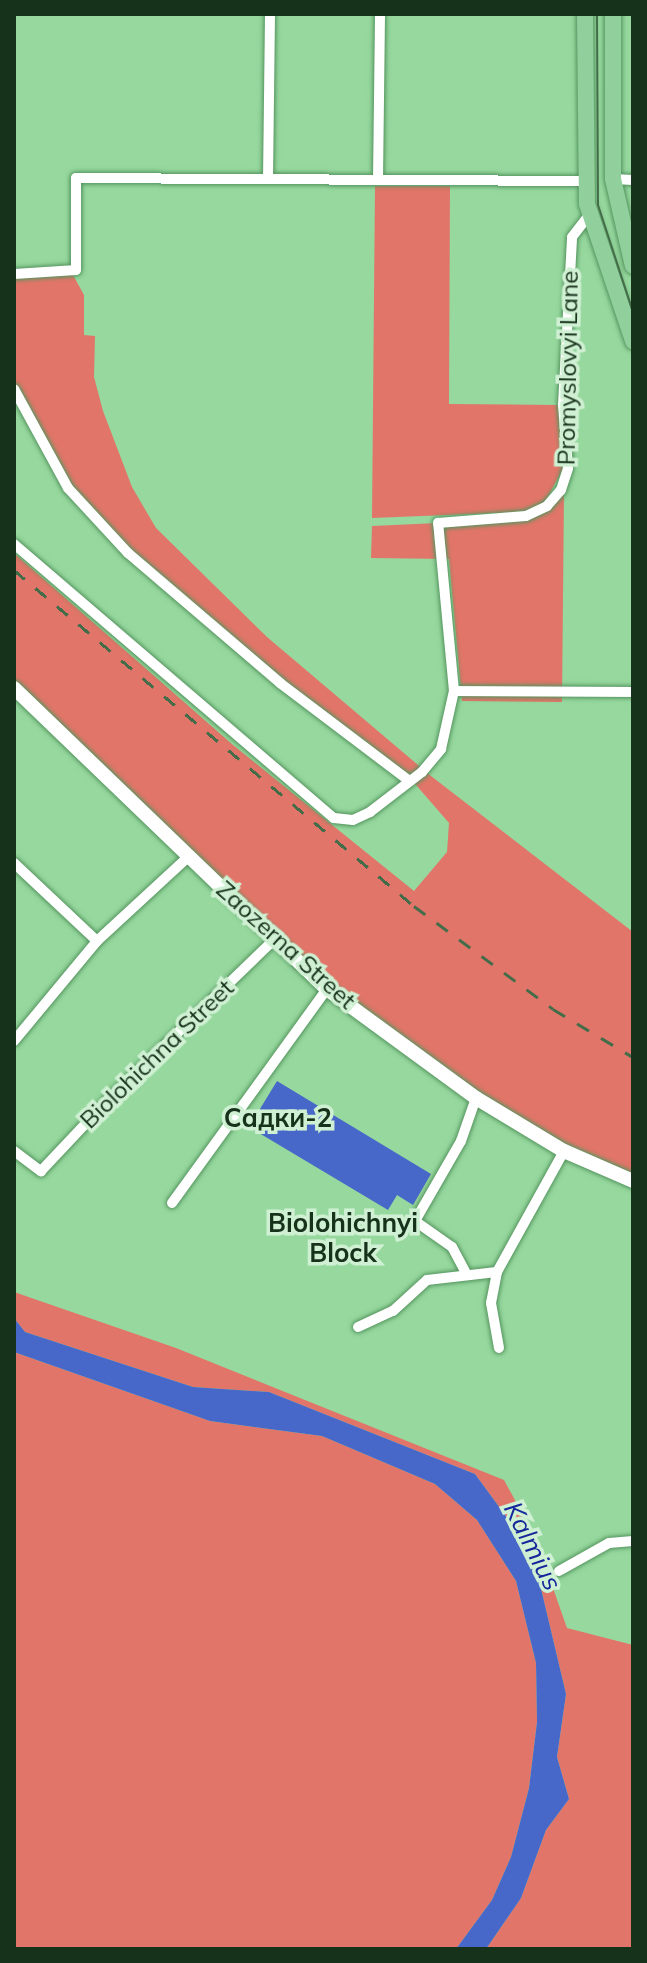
<!DOCTYPE html>
<meta charset="utf-8">
<style>
body{margin:0}
#map{position:relative;width:647px;height:1963px;overflow:hidden;background:#96d89e;font-family:Mulish,sans-serif}
div>[style]{position:absolute}
.green>*{inset:0;background:#e27569}
.water>*{inset:0;background:#4868c9}
.roads{filter:drop-shadow(0 0 2px #55955f) drop-shadow(0 0 2px #55955f)}
.street>*{height:10px;margin:-5px;padding:0 5px;transform-origin:5px;border-radius:5px;background:#fff}
.secondary>*{height:14px;margin:-7px;padding:0 7px;transform-origin:7px;border-radius:7px;background:#fff}
.primary>*{height:16px;margin:-8px;padding:0 8px;transform-origin:8px;border-radius:8px;background:#91d09d}
.tram>*{height:2px;margin:-1px;padding:0 1px;transform-origin:1px;border-radius:1px;background:#446c49}
.rail>*{height:3px;margin-top:-1.5px;transform-origin:0;background:repeating-linear-gradient(90deg,#446c49 0 14px,transparent 0 28px)}
span{translate:-50% -50%;white-space:nowrap;text-align:center;line-height:1.15;-webkit-text-stroke:7px #cff0d2;paint-order:stroke}
.street-label{font-size:24px;color:#17321b}
.neighbourhood-label{font-size:26px;color:#17321b;font-weight:700}
.water-label{font-size:26px;color:#16279b;font-style:italic}
.frame{position:absolute;inset:0;border:16px solid #17321b;pointer-events:none}
</style>
<div id="map">
<div class="green">
<i style="clip-path:polygon(375px 186px,450px 186px,449px 404px,558px 405px,563px 469px,545px 502px,525px 512px,372px 518px)"></i>
<i style="clip-path:polygon(73px 275px,84px 295px,84px 335px,95px 336px,94px 377px,103px 411px,132px 487px,156px 528px,267px 637px,431px 776px,633px 932px,633px 1181px,564px 1151px,327px 989px,14px 688px,14px 553px,233px 745px,414px 891px,447px 852px,449px 823px,410px 778px,281px 680px,130px 551px,70px 486px,28px 407px,14px 404px,14px 278px)"></i>
<i style="clip-path:polygon(564px 492px,562px 702px,462px 701px,449px 559px,371px 558px,372px 526px,527px 519px)"></i>
<i style="clip-path:polygon(14px 1292px,176px 1348px,504px 1480px,535px 1537px,567px 1628px,633px 1645px,633px 1949px,486px 1949px,521px 1898px,546px 1830px,569px 1799px,557px 1757px,566px 1694px,538px 1576px,511px 1523px,475px 1474px,269px 1392px,193px 1387px,25px 1332px,14px 1318px)"></i>
<i style="clip-path:polygon(14px 1352px,210px 1421px,322px 1436px,435px 1484px,477px 1520px,516px 1581px,536px 1663px,537px 1722px,529px 1788px,511px 1857px,492px 1900px,456px 1949px,14px 1949px)"></i>
</div>
<div class="water">
<i style="clip-path:polygon(277px 1081px,431px 1174px,413px 1205px,397px 1195px,388px 1210px,249px 1127px)"></i>
<i style="clip-path:polygon(14px 1318px,25px 1332px,193px 1387px,269px 1392px,475px 1474px,511px 1523px,538px 1576px,566px 1694px,557px 1757px,569px 1799px,546px 1830px,521px 1898px,486px 1949px,456px 1949px,492px 1900px,511px 1857px,529px 1788px,537px 1722px,536px 1663px,516px 1581px,477px 1520px,435px 1484px,322px 1436px,210px 1421px,14px 1352px)"></i>
</div>
<div class="roads">
<div class="street">
<i style="left:268px;top:179px;width:165px;rotate:-89.3deg"></i>
<i style="left:613px;top:179px;width:20px;rotate:3deg"></i>
<i style="left:378px;top:180px;width:166px;rotate:-89.3deg"></i>
<i style="left:14px;top:274px;width:62px;rotate:-3.7deg"></i>
<i style="left:76px;top:270px;width:92px;rotate:-90deg"></i>
<i style="left:76px;top:178px;width:509px;rotate:0.34deg"></i>
<i style="left:14px;top:389px;width:113px;rotate:61.4deg"></i>
<i style="left:68px;top:488px;width:88px;rotate:47.3deg"></i>
<i style="left:128px;top:553px;width:200px;rotate:40.5deg"></i>
<i style="left:280px;top:683px;width:159px;rotate:37.1deg"></i>
<i style="left:14px;top:544px;width:421px;rotate:40.6deg"></i>
<i style="left:334px;top:818px;width:19px;rotate:6deg"></i>
<i style="left:353px;top:820px;width:19px;rotate:-25deg"></i>
<i style="left:370px;top:812px;width:66px;rotate:-37.6deg"></i>
<i style="left:422px;top:772px;width:30px;rotate:-50deg"></i>
<i style="left:441px;top:749px;width:59px;rotate:-77.4deg"></i>
<i style="left:454px;top:691px;width:169px;rotate:-95.4deg"></i>
<i style="left:438px;top:523px;width:88px;rotate:-4.5deg"></i>
<i style="left:526px;top:516px;width:23px;rotate:-25deg"></i>
<i style="left:547px;top:506px;width:21px;rotate:-49deg"></i>
<i style="left:561px;top:490px;width:23px;rotate:-72deg"></i>
<i style="left:568px;top:468px;width:63px;rotate:-94.5deg"></i>
<i style="left:563px;top:405px;width:168px;rotate:-86.9deg"></i>
<i style="left:572px;top:237px;width:28px;rotate:-52deg"></i>
<i style="left:454px;top:691px;width:179px;rotate:0.3deg"></i>
<i style="left:14px;top:863px;width:114px;rotate:43.2deg"></i>
<i style="left:14px;top:1041px;width:130px;rotate:-50.3deg"></i>
<i style="left:97px;top:941px;width:125px;rotate:-42.7deg"></i>
<i style="left:14px;top:1151px;width:34px;rotate:37deg"></i>
<i style="left:41px;top:1171px;width:98px;rotate:-46.7deg"></i>
<i style="left:108px;top:1100px;width:232px;rotate:-44deg"></i>
<i style="left:172px;top:1203px;width:264px;rotate:-54.1deg"></i>
<i style="left:467px;top:1275px;width:32px;rotate:-118deg"></i>
<i style="left:452px;top:1247px;width:45px;rotate:-144.9deg"></i>
<i style="left:415px;top:1221px;width:92px;rotate:-60.1deg"></i>
<i style="left:461px;top:1141px;width:46px;rotate:-70.8deg"></i>
<i style="left:358px;top:1327px;width:38px;rotate:-25deg"></i>
<i style="left:393px;top:1311px;width:46px;rotate:-42.4deg"></i>
<i style="left:427px;top:1280px;width:70px;rotate:-6.5deg"></i>
<i style="left:499px;top:1348px;width:46px;rotate:-100.1deg"></i>
<i style="left:491px;top:1303px;width:32px;rotate:-79deg"></i>
<i style="left:497px;top:1272px;width:138px;rotate:-61deg"></i>
<i style="left:559px;top:1571px;width:57px;rotate:-29.2deg"></i>
<i style="left:609px;top:1543px;width:24px;rotate:-5deg"></i>
</div>
<div class="secondary">
<i style="left:14px;top:688px;width:434px;rotate:43.9deg"></i>
<i style="left:327px;top:989px;width:185px;rotate:36.2deg"></i>
<i style="left:476px;top:1098px;width:103px;rotate:31.1deg"></i>
<i style="left:564px;top:1151px;width:75px;rotate:23.5deg"></i>
</div>
<div class="primary">
<i style="left:585px;top:14px;width:190px;rotate:89.4deg"></i>
<i style="left:587px;top:204px;width:145px;rotate:71.4deg"></i>
<i style="left:613px;top:14px;width:165px;rotate:90deg"></i>
<i style="left:613px;top:179px;width:89px;rotate:77.1deg"></i>
</div>
</div>
<div class="tram">
<i style="left:597px;top:14px;width:191px;rotate:89.7deg"></i>
<i style="left:598px;top:205px;width:113px;rotate:71.9deg"></i>
</div>
<div class="rail">
<i style="left:14px;top:570px;width:522px;rotate:40.03deg"></i>
<i style="left:414px;top:906px;width:173px;rotate:36.5deg"></i>
<i style="left:553px;top:1009px;width:93px;rotate:31deg"></i>
</div>
<div class="street-label">
<span style="left:568px;top:368px;rotate:-89deg">Promyslovyi Lane</span>
<span style="left:286px;top:945px;rotate:42deg">Zaozerna Street</span>
<span style="left:157px;top:1054px;rotate:-44deg">Biolohichna Street</span>
</div>
<div class="neighbourhood-label">
<span style="left:278px;top:1118px">Садки-2</span>
<span style="left:343px;top:1238px">Biolohichnyi<br>Block</span>
</div>
<div class="water-label">
<span style="left:533px;top:1546px;rotate:63deg">Kalmius</span>
</div>
<div class="frame"></div>
</div>
